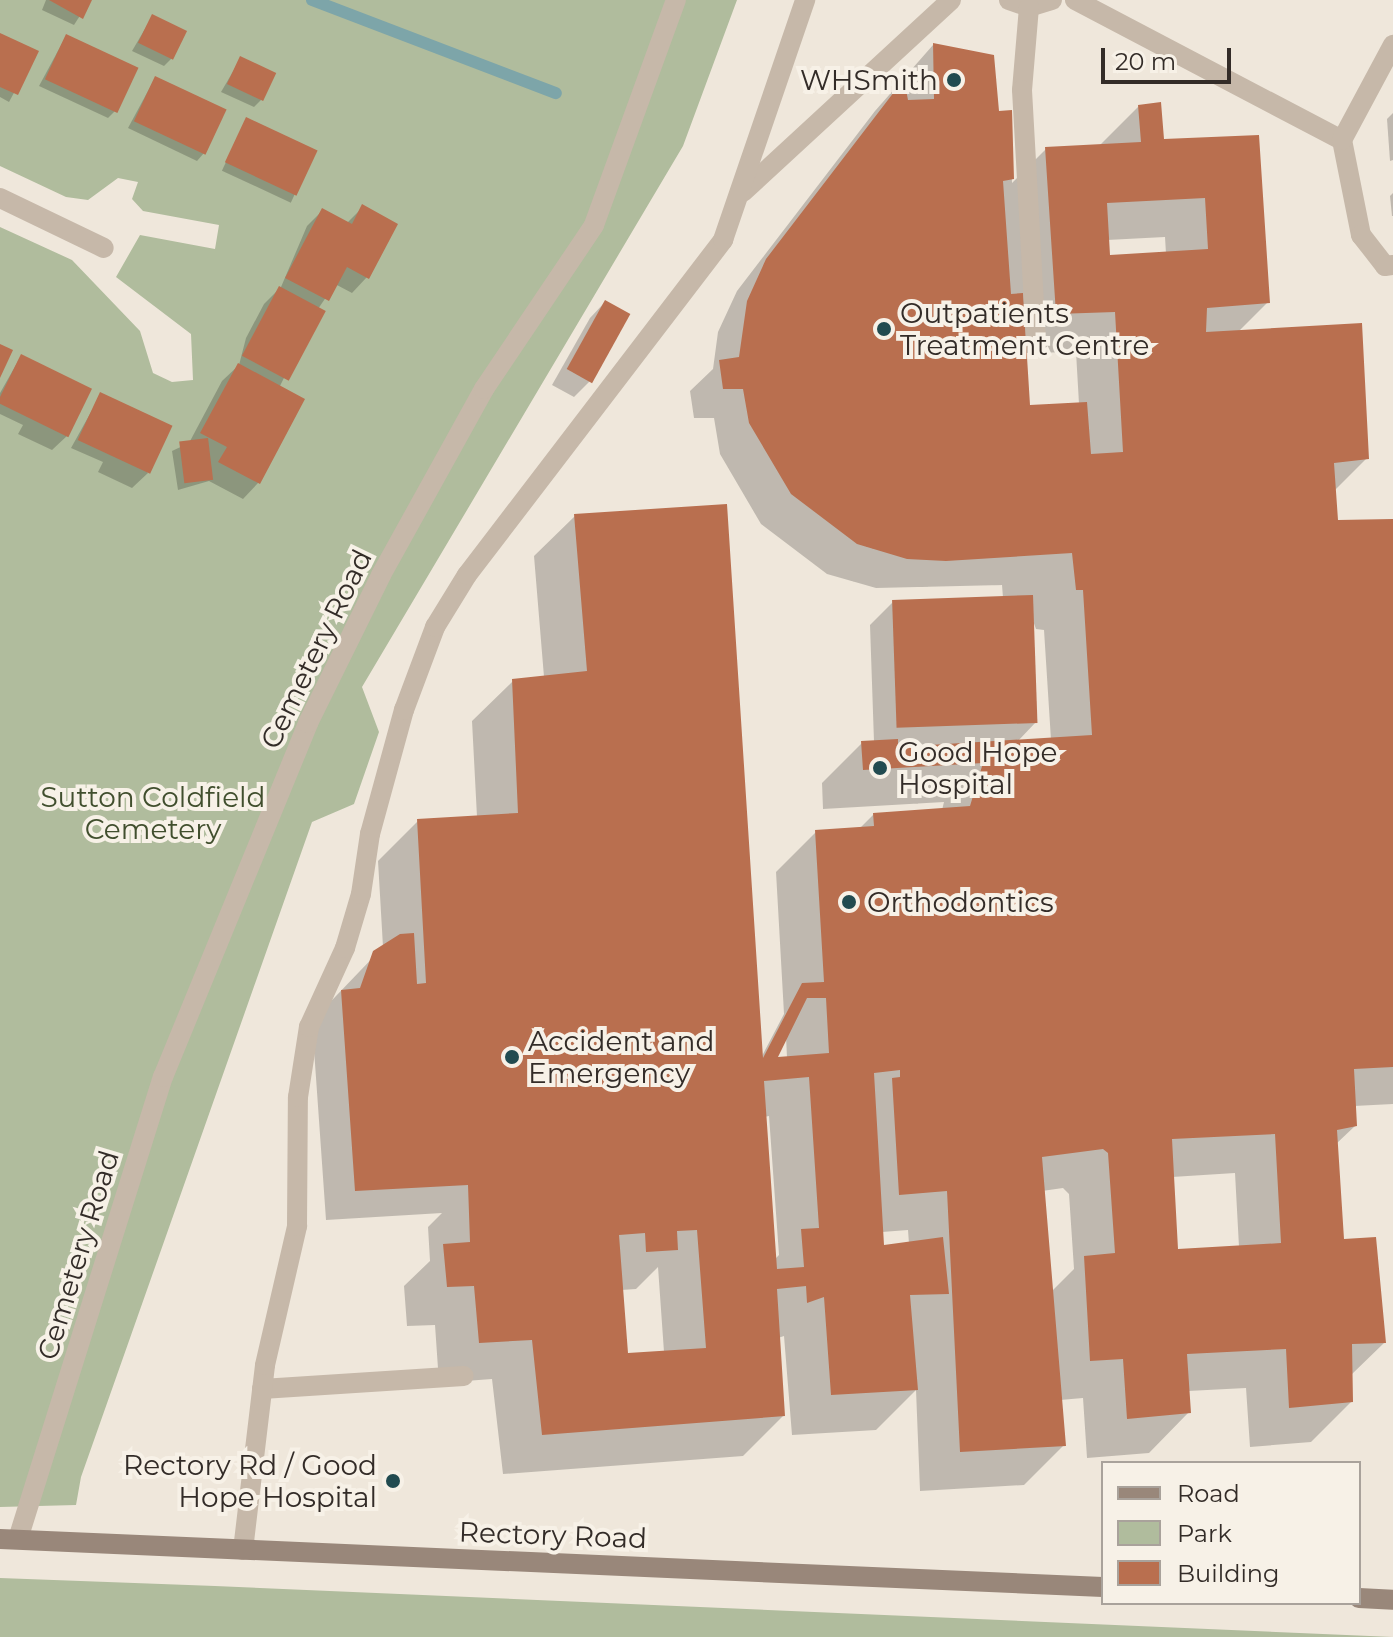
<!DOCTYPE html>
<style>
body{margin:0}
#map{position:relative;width:1393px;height:1637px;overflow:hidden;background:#efe7db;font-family:Montserrat,sans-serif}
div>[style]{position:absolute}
.green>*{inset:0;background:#b0bc9d}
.shadow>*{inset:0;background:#0003;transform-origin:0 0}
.stream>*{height:12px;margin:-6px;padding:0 6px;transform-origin:6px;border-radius:6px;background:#7da5a9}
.building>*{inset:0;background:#b96f4f;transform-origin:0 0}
.lane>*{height:20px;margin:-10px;padding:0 10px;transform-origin:10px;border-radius:10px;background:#c6b8a9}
.street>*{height:20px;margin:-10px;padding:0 10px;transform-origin:10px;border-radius:10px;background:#c6b8a9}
.secondary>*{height:20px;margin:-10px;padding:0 10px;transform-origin:10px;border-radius:10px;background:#99877a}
.dots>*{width:22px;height:22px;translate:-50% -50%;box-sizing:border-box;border:4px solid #f7f1e7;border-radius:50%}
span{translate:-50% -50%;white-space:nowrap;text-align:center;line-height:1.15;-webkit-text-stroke:8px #f7f1e7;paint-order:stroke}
.poi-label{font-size:28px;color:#332c28}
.right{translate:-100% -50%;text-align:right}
.left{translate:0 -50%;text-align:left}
.street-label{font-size:28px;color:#332c28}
.park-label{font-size:28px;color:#414f2e}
.legend{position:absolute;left:1101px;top:1461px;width:260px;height:144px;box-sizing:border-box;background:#f7f1e7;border:2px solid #a9a29b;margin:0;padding:10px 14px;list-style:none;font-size:24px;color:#332c28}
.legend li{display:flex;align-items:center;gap:16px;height:40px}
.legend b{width:40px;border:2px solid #a9a29b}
.scale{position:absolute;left:1101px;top:48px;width:130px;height:36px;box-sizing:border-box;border:4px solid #332c28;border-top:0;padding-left:10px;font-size:24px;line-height:28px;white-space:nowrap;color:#332c28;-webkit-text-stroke:6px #f7f1e7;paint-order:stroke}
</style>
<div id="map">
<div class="green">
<i style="clip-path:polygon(0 0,737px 0,683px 146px,362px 687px,379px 732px,354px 804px,312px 822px,81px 1477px,76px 1505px,0 1507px,0 227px,72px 260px,140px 331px,153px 373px,172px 382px,193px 380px,191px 334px,116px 277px,140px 235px,215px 249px,219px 225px,143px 211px,132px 199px,138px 182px,118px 178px,88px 200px,66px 197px,0 166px)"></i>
<i style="clip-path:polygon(0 1578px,215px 1586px,1393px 1637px,0 1637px)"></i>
</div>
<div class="shadow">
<i style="clip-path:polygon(46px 0,90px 0,74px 25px,42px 10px)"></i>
<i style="clip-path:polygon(152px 17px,172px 58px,164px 66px,132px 51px)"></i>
<i style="clip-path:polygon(0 35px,36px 52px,9px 102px,0 97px)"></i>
<i style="clip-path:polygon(66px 36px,115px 111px,108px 118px,39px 86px)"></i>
<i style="clip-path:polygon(evenodd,933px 45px,997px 113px,1010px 112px,1012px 183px,1046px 149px,1099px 146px,1139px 106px,1162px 141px,1257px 137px,1268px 302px,1238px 332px,1367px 458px,1334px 491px,1336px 522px,1393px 521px,1393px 1104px,1354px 1106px,1355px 1126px,1336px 1144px,1342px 1241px,1384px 1343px,1350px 1376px,1351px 1402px,1311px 1442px,1250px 1447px,1246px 1388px,1188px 1391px,1189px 1412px,1149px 1453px,1087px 1458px,1083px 1398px,1060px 1400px,1064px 1445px,1024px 1485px,920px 1491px,916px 1390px,876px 1430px,792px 1435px,784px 1336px,778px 1338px,783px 1416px,743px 1456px,503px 1474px,492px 1379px,439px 1383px,435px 1325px,407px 1326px,404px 1286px,430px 1261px,428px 1227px,442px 1213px,326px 1220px,312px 1021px,383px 947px,378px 861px,418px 821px,477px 817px,472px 721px,513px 681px,544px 677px,534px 556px,575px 516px,761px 1058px,784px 1014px,776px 872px,816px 832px,859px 829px,874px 814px,942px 810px,944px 802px,823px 809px,822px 783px,862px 743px,874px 742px,870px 625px,893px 602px,1003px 598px,1002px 585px,876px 588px,827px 574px,761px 524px,720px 454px,714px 418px,694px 418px,690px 391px,713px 369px,718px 332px,737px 291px,875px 111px,933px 45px,1165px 237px,1166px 254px,1108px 257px,1107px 240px,1165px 237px,933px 45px,1076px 352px,1079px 404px,1029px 407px,1025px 353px,1076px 352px,933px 45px,1032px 618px,1036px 629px,1044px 630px,1051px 740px,1017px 742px,1036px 722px,1032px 618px,933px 45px,786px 1036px,787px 1058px,774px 1059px,786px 1036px,933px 45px,769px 1116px,779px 1255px,774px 1260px,764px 1117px,769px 1116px,933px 45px,1235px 1173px,1239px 1247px,1176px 1251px,1172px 1177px,1235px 1173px,933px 45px,1063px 1188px,1069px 1194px,1074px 1269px,1051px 1292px,1042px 1191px,1063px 1188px,933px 45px,908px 1230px,909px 1244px,883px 1248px,882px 1232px,908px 1230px,933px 45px,658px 1267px,664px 1352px,626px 1355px,621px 1290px,636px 1289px,658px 1267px)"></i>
<i style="clip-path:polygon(241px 58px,261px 100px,254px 107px,221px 92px)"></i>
<i style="clip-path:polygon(155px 78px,204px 153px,197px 161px,128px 128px)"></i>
<i style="clip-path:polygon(1393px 113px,1393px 160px,1390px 161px,1387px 119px)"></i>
<i style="left:246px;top:119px;width:76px;height:57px;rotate:25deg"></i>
<i style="clip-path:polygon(1393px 193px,1393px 216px,1392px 216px,1390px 196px)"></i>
<i style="clip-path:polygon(363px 207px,367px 277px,352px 293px,335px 284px,318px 309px,279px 388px,303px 400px,258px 483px,243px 499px,209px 481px,178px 490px,172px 451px,189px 443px,222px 381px,239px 365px,246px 338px,264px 304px,281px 287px,307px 226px,323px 210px,347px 223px)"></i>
<i style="clip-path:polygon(605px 302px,589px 382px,574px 397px,552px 385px,590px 318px)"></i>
<i style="clip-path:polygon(21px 356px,68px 435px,52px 450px,18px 434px,23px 425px,0 414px,0 393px)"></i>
<i style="clip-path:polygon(101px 394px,148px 473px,132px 488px,98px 472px,103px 462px,71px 448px)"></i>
</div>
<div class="stream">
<i style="left:312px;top:0;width:261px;rotate:20.9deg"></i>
</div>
<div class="building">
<i style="clip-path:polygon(49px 0,92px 0,83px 19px)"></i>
<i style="left:152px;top:14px;width:39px;height:32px;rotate:26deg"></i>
<i style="clip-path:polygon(0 33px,39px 51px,18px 95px,0 87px)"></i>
<i style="left:66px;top:34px;width:80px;height:50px;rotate:25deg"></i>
<i style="clip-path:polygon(evenodd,933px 43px,994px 55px,999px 111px,1012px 110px,1014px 179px,1003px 181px,1011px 294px,1023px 293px,1030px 405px,1087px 402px,1091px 454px,1123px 452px,1115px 312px,1056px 314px,1045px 147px,1141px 142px,1138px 105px,1161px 102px,1164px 139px,1259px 135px,1270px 303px,1207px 308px,1206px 332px,1362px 323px,1369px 459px,1334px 463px,1338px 520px,1393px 519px,1393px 1067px,1354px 1069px,1357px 1126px,1337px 1130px,1344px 1239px,1376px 1237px,1386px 1343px,1352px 1344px,1353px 1402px,1289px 1408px,1286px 1349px,1187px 1354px,1191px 1413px,1127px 1419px,1123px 1359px,1090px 1361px,1084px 1256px,1115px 1253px,1108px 1153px,1103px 1149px,1042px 1157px,1066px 1446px,960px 1452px,947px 1191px,899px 1195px,892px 1078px,900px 1077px,900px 1070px,874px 1073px,884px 1245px,943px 1237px,949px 1294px,910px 1295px,918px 1390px,831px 1395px,824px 1297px,807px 1303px,806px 1286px,777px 1289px,785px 1416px,542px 1435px,532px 1340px,479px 1343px,474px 1286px,447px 1287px,443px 1244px,470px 1242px,468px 1185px,355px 1191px,341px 990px,360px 988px,373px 951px,400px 934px,414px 933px,417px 984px,426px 983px,417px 819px,518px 813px,512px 679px,587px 671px,574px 514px,727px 504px,763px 1058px,802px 983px,824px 982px,815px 830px,874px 826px,873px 813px,970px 806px,983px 763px,863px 770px,861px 741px,898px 739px,898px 747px,1092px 735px,1083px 590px,1076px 590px,1072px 553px,946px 561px,907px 559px,857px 544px,791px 494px,749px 423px,743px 389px,723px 389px,719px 360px,739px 357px,747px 301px,766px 259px,904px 79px,908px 100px,934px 99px,933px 43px,1205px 198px,1208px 249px,1110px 255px,1107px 203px,1205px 198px,933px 43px,807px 998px,826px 998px,829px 1053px,778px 1057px,807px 998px,933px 43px,809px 1077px,819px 1228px,801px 1229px,804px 1267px,777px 1269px,764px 1081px,809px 1077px,933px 43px,1275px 1134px,1281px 1243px,1178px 1249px,1172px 1139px,1275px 1134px,933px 43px,697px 1230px,706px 1348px,628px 1353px,619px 1235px,645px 1233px,646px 1252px,678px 1250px,677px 1231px,697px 1230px)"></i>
<i style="left:240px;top:56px;width:40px;height:31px;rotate:25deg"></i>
<i style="left:155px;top:76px;width:79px;height:50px;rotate:25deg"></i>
<i style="left:246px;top:117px;width:79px;height:50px;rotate:25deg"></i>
<i style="clip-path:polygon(362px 204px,398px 224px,369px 279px,347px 267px,329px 301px,285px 278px,322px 208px,352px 224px)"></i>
<i style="left:279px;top:286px;width:53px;height:79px;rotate:28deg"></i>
<i style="left:605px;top:300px;width:29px;height:79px;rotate:29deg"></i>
<i style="clip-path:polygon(0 344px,13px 350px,0 378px)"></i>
<i style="left:21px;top:354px;width:79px;height:54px;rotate:26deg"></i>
<i style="clip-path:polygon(238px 363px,305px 399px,260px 484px,218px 462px,227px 447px,200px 433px)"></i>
<i style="left:100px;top:392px;width:80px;height:53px;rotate:25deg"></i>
<i style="left:208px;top:438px;width:42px;height:29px;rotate:83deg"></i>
<i style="left:1033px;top:595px;width:128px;height:141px;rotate:88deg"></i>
</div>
<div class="lane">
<i style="left:1009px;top:0;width:21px;rotate:19deg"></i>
<i style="left:1029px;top:7px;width:24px;rotate:-17deg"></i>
<i style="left:1075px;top:0;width:301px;rotate:27.7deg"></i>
<i style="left:1342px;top:140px;width:97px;rotate:78.7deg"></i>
<i style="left:1361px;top:235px;width:39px;rotate:52deg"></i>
<i style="left:1385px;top:266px;width:8px;rotate:-7deg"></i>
<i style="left:1029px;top:7px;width:83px;rotate:94.8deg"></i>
<i style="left:1022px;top:90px;width:254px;rotate:86.8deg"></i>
<i style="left:1342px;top:140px;width:108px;rotate:-61.8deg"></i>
<i style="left:743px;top:192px;width:283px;rotate:-42.7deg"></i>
<i style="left:262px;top:1389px;width:202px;rotate:-3.7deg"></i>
<i style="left:18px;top:1539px;width:484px;rotate:-72.6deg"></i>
<i style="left:163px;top:1077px;width:383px;rotate:-67.7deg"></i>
<i style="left:308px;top:723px;width:165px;rotate:-63.7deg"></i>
<i style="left:381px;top:575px;width:213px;rotate:-61deg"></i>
<i style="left:484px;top:389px;width:197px;rotate:-56.1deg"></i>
<i style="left:594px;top:225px;width:239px;rotate:-70deg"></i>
<i style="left:243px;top:1550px;width:186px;rotate:-83.2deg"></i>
<i style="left:265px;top:1365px;width:143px;rotate:-77deg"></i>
<i style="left:297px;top:1226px;width:129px;rotate:-89.6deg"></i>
<i style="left:298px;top:1097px;width:71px;rotate:-81.1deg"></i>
<i style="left:309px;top:1027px;width:87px;rotate:-65.5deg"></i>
<i style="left:345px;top:948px;width:56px;rotate:-73.5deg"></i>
<i style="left:361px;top:894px;width:61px;rotate:-81.5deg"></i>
<i style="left:370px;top:834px;width:129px;rotate:-74.7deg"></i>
<i style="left:404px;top:710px;width:89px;rotate:-69.5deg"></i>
<i style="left:435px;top:627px;width:61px;rotate:-58.4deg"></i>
<i style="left:467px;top:575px;width:422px;rotate:-52.6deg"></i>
<i style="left:723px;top:240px;width:254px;rotate:-71.1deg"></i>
</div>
<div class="street">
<i style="left:0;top:198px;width:115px;rotate:25.7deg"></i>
</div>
<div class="secondary">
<i style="left:0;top:1539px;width:1104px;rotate:2.49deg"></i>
<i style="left:1359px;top:1598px;width:34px;rotate:3deg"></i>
</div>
<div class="dots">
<i style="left:954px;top:80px;background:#224b50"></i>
<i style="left:884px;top:329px;background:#224b50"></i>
<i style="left:880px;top:768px;background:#224b50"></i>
<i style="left:849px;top:902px;background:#224b50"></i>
<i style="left:512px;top:1057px;background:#224b50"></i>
<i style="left:393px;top:1481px;background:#224b50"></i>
</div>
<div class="poi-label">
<span class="right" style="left:938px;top:80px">WHSmith</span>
<span class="left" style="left:900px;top:329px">Outpatients<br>Treatment Centre</span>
<span class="left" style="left:898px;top:768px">Good Hope<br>Hospital</span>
<span class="left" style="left:867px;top:902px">Orthodontics</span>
<span class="left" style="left:528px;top:1057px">Accident and<br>Emergency</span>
<span class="right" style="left:377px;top:1481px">Rectory Rd / Good<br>Hope Hospital</span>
</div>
<div class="street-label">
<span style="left:316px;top:649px;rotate:-64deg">Cemetery Road</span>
<span style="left:78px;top:1255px;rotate:-73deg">Cemetery Road</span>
<span style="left:553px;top:1535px;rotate:2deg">Rectory Road</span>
</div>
<div class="park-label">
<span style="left:153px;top:813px">Sutton Coldfield<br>Cemetery</span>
</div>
<ul class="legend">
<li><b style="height:10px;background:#99877a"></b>Road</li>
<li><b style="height:22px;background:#b0bc9d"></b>Park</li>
<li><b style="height:22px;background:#b96f4f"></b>Building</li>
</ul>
<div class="scale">20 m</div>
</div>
